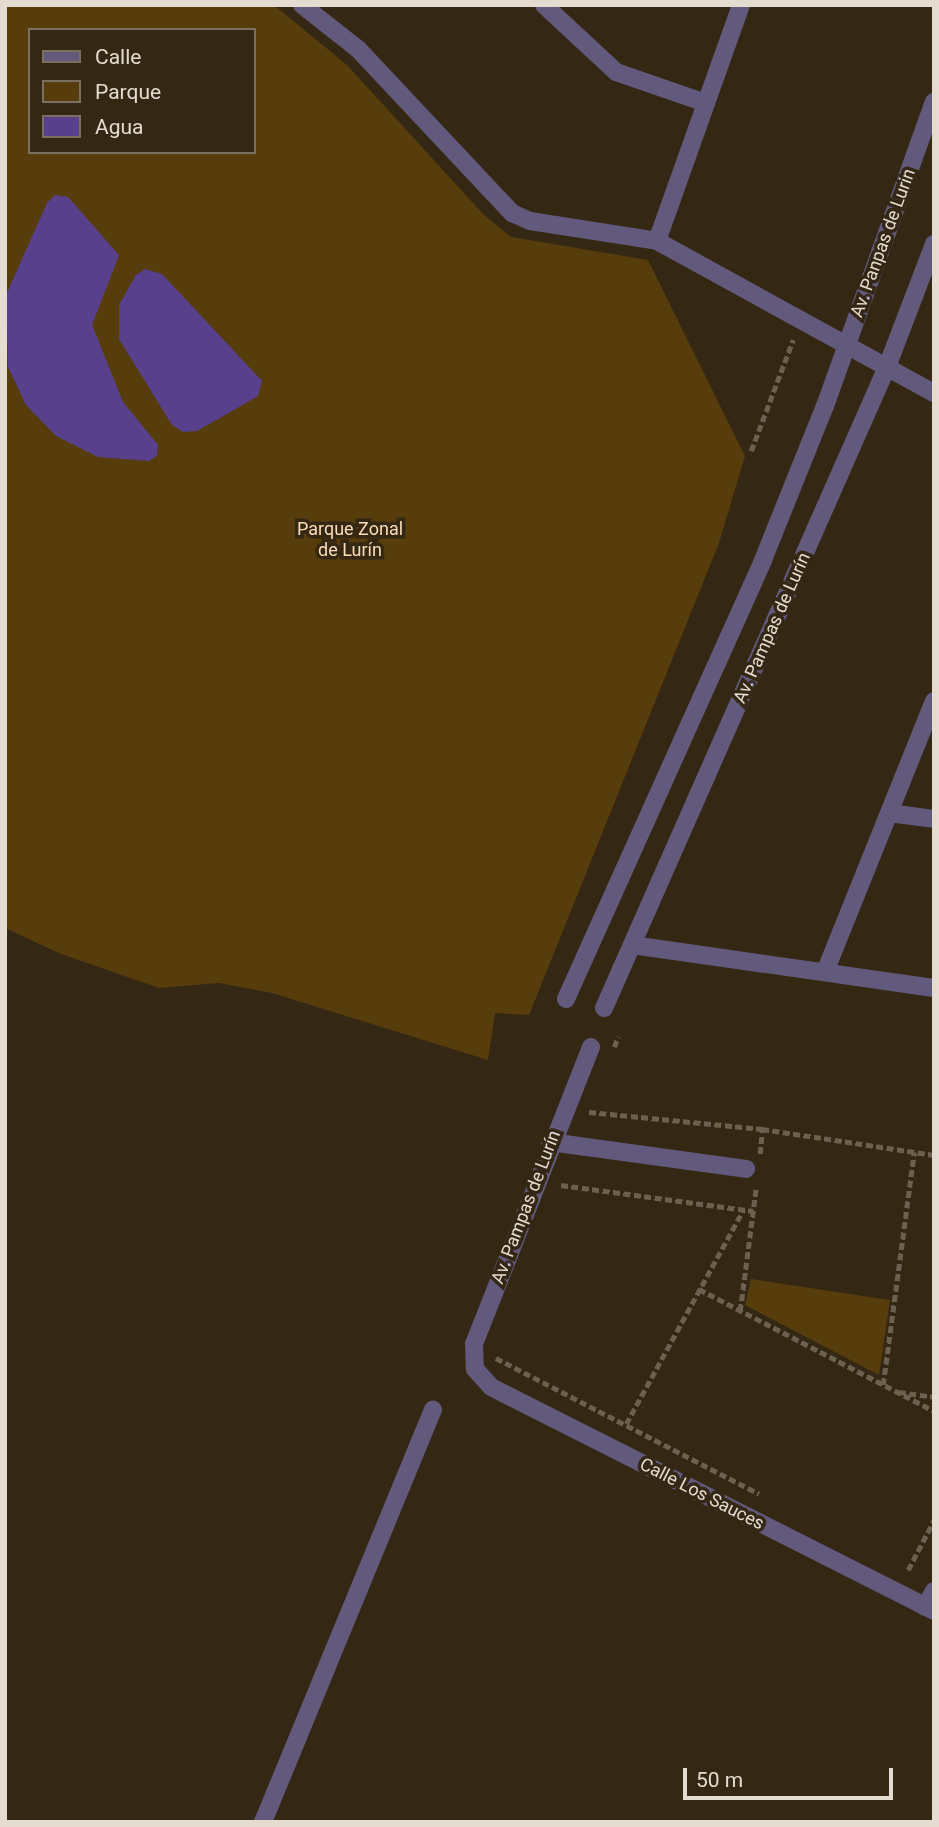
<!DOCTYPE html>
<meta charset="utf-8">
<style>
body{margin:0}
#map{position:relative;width:939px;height:1827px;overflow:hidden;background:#342714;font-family:Roboto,sans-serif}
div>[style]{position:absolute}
.green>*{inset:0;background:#573c0c}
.water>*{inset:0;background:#58408c}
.path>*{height:4.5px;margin-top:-2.25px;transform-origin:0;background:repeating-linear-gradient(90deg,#6c6050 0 7px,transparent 0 10.5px)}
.minor>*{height:18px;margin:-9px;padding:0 9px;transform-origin:9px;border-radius:9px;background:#625a7c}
span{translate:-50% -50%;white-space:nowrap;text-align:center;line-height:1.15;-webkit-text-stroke:7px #342714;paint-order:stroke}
.street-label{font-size:18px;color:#e5dcd1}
.park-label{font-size:18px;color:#faddb6}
.frame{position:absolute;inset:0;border:7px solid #e5dcd1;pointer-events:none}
.legend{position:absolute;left:28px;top:28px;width:228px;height:126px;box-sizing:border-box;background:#342714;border:2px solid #7b6f60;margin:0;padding:9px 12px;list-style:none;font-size:21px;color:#e5dcd1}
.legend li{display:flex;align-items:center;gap:14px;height:35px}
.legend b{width:35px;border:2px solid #7b6f60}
.scale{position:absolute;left:683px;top:1768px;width:210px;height:32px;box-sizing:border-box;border:4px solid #e5dcd1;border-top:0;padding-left:9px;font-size:21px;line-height:24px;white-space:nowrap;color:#e5dcd1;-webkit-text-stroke:5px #342714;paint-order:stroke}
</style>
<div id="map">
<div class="green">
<i style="clip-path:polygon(evenodd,5px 5px,274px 5px,347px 65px,484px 215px,511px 237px,648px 260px,745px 456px,719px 543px,529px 1015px,495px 1013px,488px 1060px,272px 993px,219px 983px,159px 988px,61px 954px,5px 928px,5px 5px,30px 30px,254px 30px,254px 152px,30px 152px,30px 30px)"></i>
<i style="clip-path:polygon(751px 1279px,890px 1300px,879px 1375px,745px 1305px)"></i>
</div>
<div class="water">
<i style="clip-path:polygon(55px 195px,68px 197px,119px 255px,92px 325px,123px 402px,158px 445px,157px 456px,149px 461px,98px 457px,56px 436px,26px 405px,8px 367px,6px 295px,47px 203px)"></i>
<i style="clip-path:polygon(145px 269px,162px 274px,262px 381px,258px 396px,197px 431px,183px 432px,172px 425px,119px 339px,119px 305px,136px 275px)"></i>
</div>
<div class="path">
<i style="left:751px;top:451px;width:119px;rotate:-69.3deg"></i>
<i style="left:614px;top:1047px;width:11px;rotate:-68deg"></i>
<i style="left:589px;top:1112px;width:174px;rotate:5.6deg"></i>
<i style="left:762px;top:1129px;width:174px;rotate:8.6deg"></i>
<i style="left:760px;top:1154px;width:25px;rotate:-85deg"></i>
<i style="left:561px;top:1185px;width:194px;rotate:7.7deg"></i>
<i style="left:699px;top:1289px;width:265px;rotate:27.4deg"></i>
<i style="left:740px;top:1311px;width:125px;rotate:-82.6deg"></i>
<i style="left:496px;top:1358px;width:296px;rotate:27.3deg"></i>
<i style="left:883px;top:1385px;width:235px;rotate:-82.4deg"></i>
<i style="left:899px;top:1392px;width:35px;rotate:8deg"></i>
<i style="left:626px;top:1424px;width:244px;rotate:-61.3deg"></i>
<i style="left:908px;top:1570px;width:56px;rotate:-62.5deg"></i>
</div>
<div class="minor">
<i style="left:302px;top:5px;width:71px;rotate:38.2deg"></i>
<i style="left:358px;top:49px;width:225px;rotate:46.8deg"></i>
<i style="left:512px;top:213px;width:20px;rotate:24deg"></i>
<i style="left:530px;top:221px;width:129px;rotate:8.9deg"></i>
<i style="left:657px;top:241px;width:316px;rotate:28.8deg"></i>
<i style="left:544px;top:5px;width:98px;rotate:42.9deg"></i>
<i style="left:616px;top:72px;width:95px;rotate:19deg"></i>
<i style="left:657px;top:241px;width:251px;rotate:-70.4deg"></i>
<i style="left:889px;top:813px;width:45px;rotate:7.6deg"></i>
<i style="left:632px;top:945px;width:305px;rotate:8.1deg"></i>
<i style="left:825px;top:972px;width:292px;rotate:-68.1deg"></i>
<i style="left:566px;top:999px;width:481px;rotate:-65.8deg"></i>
<i style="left:763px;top:560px;width:166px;rotate:-68.1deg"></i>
<i style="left:825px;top:406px;width:323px;rotate:-70.3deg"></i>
<i style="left:604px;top:1008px;width:701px;rotate:-66.18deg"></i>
<i style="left:887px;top:367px;width:132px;rotate:-69.1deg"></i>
<i style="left:591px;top:1047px;width:319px;rotate:111.5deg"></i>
<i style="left:474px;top:1344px;width:25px;rotate:88deg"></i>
<i style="left:475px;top:1369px;width:24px;rotate:48deg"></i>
<i style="left:491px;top:1387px;width:496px;rotate:26.8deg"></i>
<i style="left:550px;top:1142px;width:198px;rotate:7.8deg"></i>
<i style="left:925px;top:1607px;width:18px;rotate:-61deg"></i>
<i style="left:263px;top:1822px;width:446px;rotate:-67.6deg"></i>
</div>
<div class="street-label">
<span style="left:883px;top:243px;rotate:-70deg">Av. Panpas de Lurin</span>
<span style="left:772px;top:628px;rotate:-66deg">Av. Pampas de Lurín</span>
<span style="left:526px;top:1207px;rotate:-69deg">Av. Pampas de Lurín</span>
<span style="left:702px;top:1494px;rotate:27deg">Calle Los Sauces</span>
</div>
<div class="park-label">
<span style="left:350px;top:540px">Parque Zonal<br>de Lurín</span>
</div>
<div class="frame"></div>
<ul class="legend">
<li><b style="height:9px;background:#625a7c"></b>Calle</li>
<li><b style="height:19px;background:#573c0c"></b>Parque</li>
<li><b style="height:19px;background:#58408c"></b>Agua</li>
</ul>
<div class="scale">50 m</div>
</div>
